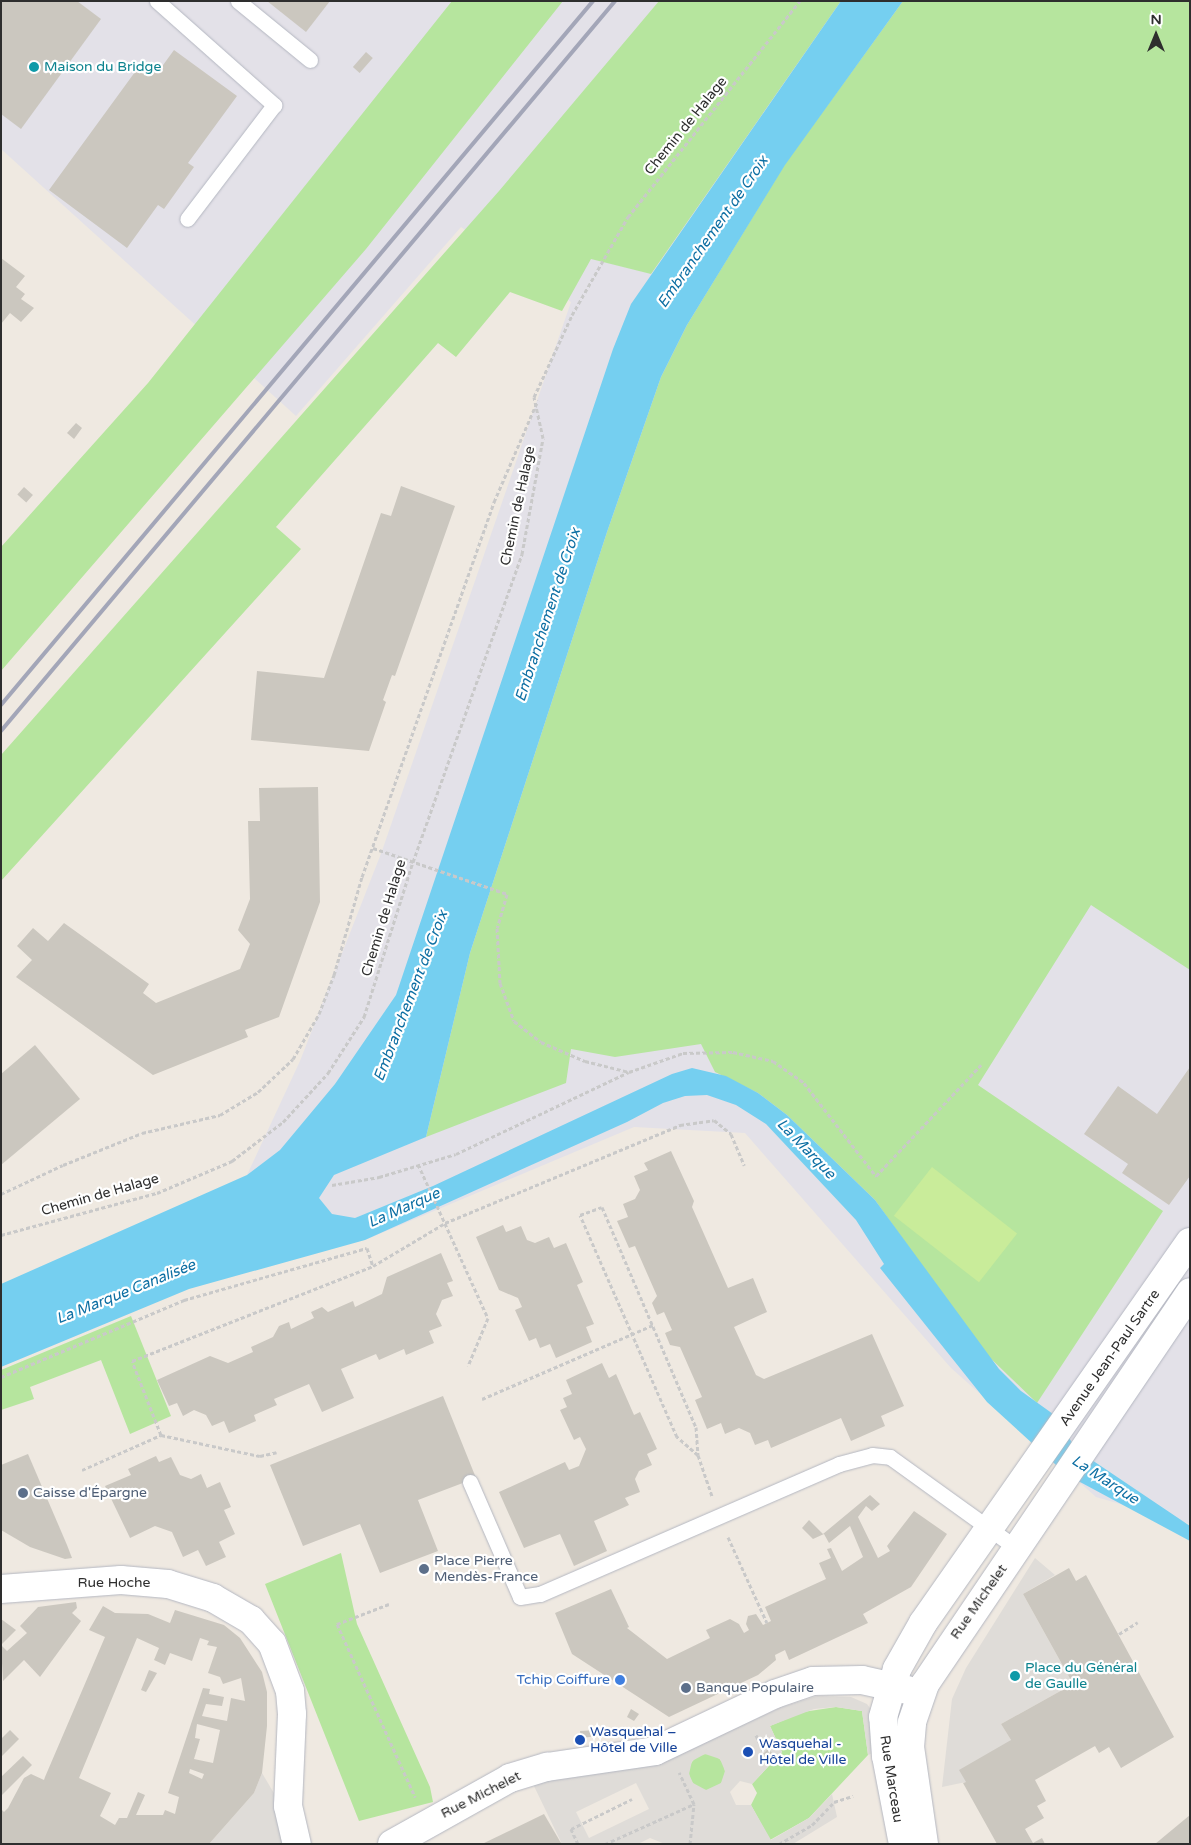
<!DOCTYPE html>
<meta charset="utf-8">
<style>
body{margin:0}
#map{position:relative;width:1191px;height:1845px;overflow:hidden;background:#efe9e1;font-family:"Varela Round",sans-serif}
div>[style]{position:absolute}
.industrial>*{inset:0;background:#e3e1e8}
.green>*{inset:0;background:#b6e59e}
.round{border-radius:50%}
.pitch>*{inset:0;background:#c9ec9a;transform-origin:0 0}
.plaza>*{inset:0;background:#dfdcd8}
.water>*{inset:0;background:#75cff0}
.building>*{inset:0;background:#cbc7bf;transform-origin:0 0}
.path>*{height:3px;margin-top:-1.5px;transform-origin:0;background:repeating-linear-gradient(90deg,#c9c9c9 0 4px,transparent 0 6.5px)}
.roads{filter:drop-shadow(0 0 1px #b4b7c1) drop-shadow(0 0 1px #b4b7c1)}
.lane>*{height:15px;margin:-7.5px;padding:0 7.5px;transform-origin:7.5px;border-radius:7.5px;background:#fff}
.secondary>*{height:28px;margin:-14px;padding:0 14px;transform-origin:14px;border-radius:14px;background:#fff}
.rail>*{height:4px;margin:-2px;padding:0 2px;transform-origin:2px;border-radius:2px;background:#a3a6b8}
.dots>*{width:14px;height:14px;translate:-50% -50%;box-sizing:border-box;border:2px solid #fff;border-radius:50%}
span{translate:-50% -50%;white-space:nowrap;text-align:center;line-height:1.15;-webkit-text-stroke:4.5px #fff;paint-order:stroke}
.culture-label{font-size:14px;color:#0d838f}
.left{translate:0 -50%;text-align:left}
.street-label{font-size:14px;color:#2e2e2e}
.service-label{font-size:14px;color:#4e5e75}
.shop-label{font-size:14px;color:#366cbe}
.right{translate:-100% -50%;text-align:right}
.transit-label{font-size:14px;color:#164399}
.water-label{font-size:15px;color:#0d6fa3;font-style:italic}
.frame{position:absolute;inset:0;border:2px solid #2e2e2e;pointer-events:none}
.north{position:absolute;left:1131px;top:10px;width:50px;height:50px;-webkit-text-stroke:4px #fff;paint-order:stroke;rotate:0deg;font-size:14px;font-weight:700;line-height:20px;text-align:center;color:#2e2e2e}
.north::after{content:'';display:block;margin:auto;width:18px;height:22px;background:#2e2e2e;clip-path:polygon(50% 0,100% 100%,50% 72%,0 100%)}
</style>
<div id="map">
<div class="industrial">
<i style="clip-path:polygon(1px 1px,1190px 1px,1190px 1524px,1096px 1497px,951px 1368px,745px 1133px,634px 1127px,365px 1240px,247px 1175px,300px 1061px,382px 851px,571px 302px,461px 227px,296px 416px,1px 149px)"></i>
</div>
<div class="green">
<i style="clip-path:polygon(452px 1px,563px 1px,366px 249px,1px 671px,1px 547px,148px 383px)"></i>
<i style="clip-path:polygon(659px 1px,841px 1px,651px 274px,591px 259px,562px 311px,510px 292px,456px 357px,438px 343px,276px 527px,301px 549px,1px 881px,1px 755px,499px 191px)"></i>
<i style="clip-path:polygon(903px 1px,1190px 1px,1190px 970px,1091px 905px,978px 1085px,1163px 1211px,1037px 1403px,983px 1351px,875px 1200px,787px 1115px,758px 1093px,715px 1072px,701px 1044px,615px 1057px,571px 1049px,566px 1083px,426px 1137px,470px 953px,607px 532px,661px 377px,687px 325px,785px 164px)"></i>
<i style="clip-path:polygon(131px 1316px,171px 1416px,130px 1434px,101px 1360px,30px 1387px,34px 1399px,1px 1410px,1px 1370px)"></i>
<i style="clip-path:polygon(341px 1553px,357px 1624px,430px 1787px,433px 1802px,359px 1821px,265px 1584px)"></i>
<i style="clip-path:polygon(836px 1707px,862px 1711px,868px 1755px,809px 1818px,770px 1840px,751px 1805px,757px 1793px,752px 1784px,782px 1752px,770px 1726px,803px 1712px)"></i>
<i class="round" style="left:689px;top:1754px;width:36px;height:36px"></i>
</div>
<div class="pitch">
<i style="left:932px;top:1167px;width:108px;height:62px;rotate:38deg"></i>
</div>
<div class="plaza">
<i style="clip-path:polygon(1035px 1558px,1055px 1575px,1023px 1594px,1073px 1684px,1001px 1724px,1011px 1740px,966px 1782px,942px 1787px,952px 1699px,966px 1668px)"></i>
<i style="clip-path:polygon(evenodd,817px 1696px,851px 1697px,867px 1704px,872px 1711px,878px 1751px,868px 1755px,862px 1711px,836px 1707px,814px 1709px,770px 1726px,782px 1752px,752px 1784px,740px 1781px,730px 1792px,736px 1805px,751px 1805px,771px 1840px,809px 1818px,832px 1794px,837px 1817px,793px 1844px,665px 1844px,650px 1838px,638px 1844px,558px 1844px,561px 1842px,533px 1784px,692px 1748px,782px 1707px,817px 1696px,705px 1754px,720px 1759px,725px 1771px,721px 1783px,706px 1790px,693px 1783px,689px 1774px,692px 1761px,705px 1754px,817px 1696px,636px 1783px,649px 1809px,589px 1838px,576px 1812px,636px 1783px)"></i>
<i style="clip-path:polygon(262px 1773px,304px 1844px,209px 1844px,254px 1793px)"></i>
</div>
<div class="water">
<i style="clip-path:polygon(841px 1px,903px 1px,785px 165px,687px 325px,661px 377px,607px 532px,470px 953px,426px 1137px,334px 1175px,319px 1198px,332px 1214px,355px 1218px,433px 1186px,672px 1074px,692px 1068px,726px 1076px,758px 1093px,787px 1115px,875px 1200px,999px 1369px,1021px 1391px,1053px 1414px,1077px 1450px,1190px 1526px,1190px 1541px,1067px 1475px,987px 1402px,880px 1268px,884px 1264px,856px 1220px,766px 1124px,736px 1105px,707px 1095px,685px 1096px,663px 1103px,627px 1122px,365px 1240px,189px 1289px,1px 1367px,1px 1284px,247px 1175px,280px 1150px,335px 1084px,396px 995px,613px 349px,631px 304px)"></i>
</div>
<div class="building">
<i style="clip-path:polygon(1px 1px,77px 1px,101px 19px,21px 129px,1px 114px)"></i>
<i style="clip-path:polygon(267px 1px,330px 1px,306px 32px)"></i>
<i style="clip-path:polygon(174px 50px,237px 96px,188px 163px,194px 167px,164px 209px,158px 205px,127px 248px,49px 190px,143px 61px,158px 72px)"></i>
<i style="left:366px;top:52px;width:9px;height:20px;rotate:41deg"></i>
<i style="clip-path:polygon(1px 258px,25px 276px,16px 287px,25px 294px,21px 299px,34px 308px,21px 322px,10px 313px,1px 324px)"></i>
<i style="clip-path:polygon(76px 423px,82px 428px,74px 439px,67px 433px)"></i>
<i style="clip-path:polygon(401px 486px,455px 506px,395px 676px,392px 675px,383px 700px,386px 702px,369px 751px,251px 740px,257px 671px,324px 678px,381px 513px,391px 516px)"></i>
<i style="left:24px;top:487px;width:12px;height:10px;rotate:42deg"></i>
<i style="clip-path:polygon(318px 787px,320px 902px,279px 1017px,245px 1030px,248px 1037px,153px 1075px,16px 977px,32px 960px,17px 946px,33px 928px,48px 941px,64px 923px,149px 984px,143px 993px,156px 1003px,240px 969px,250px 944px,238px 930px,250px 899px,248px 821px,260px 821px,259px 788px)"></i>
<i style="clip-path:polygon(35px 1045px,80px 1099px,1px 1165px,1px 1074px)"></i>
<i style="clip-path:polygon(1190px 1067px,1190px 1176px,1169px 1205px,1122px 1173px,1128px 1164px,1084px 1134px,1118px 1086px,1157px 1114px)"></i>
<i style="clip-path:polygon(671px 1151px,694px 1201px,692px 1207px,728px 1288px,753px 1278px,767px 1312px,734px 1327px,756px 1375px,764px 1379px,872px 1334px,904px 1406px,881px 1416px,885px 1426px,851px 1441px,841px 1418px,771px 1448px,768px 1440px,755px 1445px,750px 1433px,739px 1428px,725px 1434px,721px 1423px,707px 1429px,695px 1400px,702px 1397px,680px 1347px,670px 1345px,665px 1333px,672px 1330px,664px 1312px,657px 1315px,652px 1303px,657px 1296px,635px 1246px,629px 1248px,617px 1221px,628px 1217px,623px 1204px,635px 1199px,640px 1190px,634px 1176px,648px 1170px,644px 1163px)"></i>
<i style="clip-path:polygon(503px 1225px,506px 1232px,521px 1226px,527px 1240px,535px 1243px,549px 1237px,554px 1248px,566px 1243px,583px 1282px,577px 1285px,594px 1324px,586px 1327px,592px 1342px,556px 1358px,550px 1344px,540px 1348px,536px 1338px,529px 1341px,515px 1310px,522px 1307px,518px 1298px,499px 1290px,476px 1237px)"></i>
<i style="clip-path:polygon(441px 1253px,453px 1281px,447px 1283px,453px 1296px,442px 1300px,436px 1314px,442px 1326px,429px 1331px,434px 1343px,406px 1355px,404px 1349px,379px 1360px,376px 1354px,341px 1369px,354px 1398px,322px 1412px,309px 1384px,274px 1399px,277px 1405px,254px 1415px,256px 1421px,229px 1433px,224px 1421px,212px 1426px,206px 1415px,194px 1410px,183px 1416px,177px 1403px,169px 1406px,157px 1380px,210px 1356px,228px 1363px,253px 1352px,251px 1347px,273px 1337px,279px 1326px,289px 1322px,291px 1329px,314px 1318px,311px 1312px,322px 1307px,328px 1312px,353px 1301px,355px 1307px,382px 1294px,387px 1277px)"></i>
<i style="clip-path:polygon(602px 1363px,609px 1378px,616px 1374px,634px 1415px,640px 1412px,657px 1449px,647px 1454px,652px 1465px,639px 1471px,635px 1479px,640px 1492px,625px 1498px,629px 1505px,594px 1521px,607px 1551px,574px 1566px,560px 1534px,524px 1548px,499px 1492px,565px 1462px,569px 1470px,579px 1466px,586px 1449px,580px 1437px,574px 1440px,560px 1410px,567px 1407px,563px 1398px,572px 1394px,566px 1380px)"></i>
<i style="clip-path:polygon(443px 1396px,476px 1478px,418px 1500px,438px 1551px,380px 1573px,360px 1524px,303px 1546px,270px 1465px)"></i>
<i style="clip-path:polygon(28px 1454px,67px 1545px,72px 1558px,65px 1559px,30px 1547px,1px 1530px,1px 1465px)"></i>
<i style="clip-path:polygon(156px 1456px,159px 1462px,171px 1457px,180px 1475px,191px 1479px,201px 1474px,207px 1488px,220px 1482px,231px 1507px,224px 1510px,235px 1534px,219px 1542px,226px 1557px,206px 1566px,198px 1550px,183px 1557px,172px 1532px,155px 1526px,130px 1538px,105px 1486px,131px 1475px,128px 1469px)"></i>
<i style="clip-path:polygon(870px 1495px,880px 1504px,872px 1511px,866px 1506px,858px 1517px,878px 1558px,890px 1551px,887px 1546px,914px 1511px,947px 1534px,911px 1587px,863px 1614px,868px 1623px,789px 1660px,785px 1650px,775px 1655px,776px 1660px,758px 1675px,669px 1717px,572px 1654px,555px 1613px,611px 1589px,629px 1627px,627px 1628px,667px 1659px,710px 1638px,706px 1630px,730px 1619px,739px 1624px,744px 1633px,749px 1630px,746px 1624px,748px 1616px,756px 1614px,763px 1625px,771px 1621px,765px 1607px,826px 1579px,819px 1563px,831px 1558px,827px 1549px,831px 1548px,842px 1571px,863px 1557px,850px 1526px,829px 1543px,824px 1534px,813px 1539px,802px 1528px,809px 1520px,823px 1534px)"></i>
<i style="clip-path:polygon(1069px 1568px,1076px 1581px,1086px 1575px,1174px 1737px,1121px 1768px,1109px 1747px,1099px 1753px,1095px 1746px,1035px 1780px,1046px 1801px,1037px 1806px,1044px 1818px,1025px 1829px,1033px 1843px,1042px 1838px,1045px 1844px,997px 1844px,963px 1783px,966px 1782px,959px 1770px,1011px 1740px,1001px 1724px,1073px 1684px,1023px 1594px)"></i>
<i style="clip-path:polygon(76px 1602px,77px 1608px,72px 1613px,81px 1621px,40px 1677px,24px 1660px,3px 1681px,1px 1645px,7px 1651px,27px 1633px,20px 1626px,38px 1607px)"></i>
<i style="clip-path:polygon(evenodd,103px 1606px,115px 1613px,148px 1614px,170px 1623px,175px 1610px,224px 1625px,240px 1638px,262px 1672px,267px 1692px,267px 1726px,262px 1773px,254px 1793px,209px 1844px,1px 1844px,1px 1809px,4px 1812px,8px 1808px,24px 1778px,31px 1774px,44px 1780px,45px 1777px,105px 1637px,89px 1630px,103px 1606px,137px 1638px,159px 1648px,154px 1660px,165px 1665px,170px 1653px,192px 1661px,200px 1638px,209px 1641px,207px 1645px,217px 1647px,208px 1673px,220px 1677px,223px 1684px,241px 1678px,245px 1701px,231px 1698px,227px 1721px,202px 1716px,206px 1704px,222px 1706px,224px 1697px,209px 1694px,210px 1689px,203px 1688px,168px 1793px,179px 1797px,175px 1814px,165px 1810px,163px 1815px,136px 1815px,145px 1795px,138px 1792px,127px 1818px,119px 1818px,115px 1825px,100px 1816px,111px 1793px,79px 1778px,137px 1638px,103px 1606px,197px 1724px,220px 1730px,213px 1763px,194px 1759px,200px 1739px,195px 1738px,197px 1724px,103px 1606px,190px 1769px,204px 1774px,202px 1779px,189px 1773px,190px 1769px)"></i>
<i style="clip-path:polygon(1px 1619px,16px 1630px,1px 1645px)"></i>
<i style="clip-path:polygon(149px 1670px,157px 1673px,146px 1692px,141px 1690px)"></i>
<i style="clip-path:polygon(631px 1709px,639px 1714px,634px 1721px,627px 1717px)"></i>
<i style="clip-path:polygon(10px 1730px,19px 1739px,1px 1757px,1px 1739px)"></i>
<i style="clip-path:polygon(597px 1730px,598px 1736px,581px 1738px,580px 1731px)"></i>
<i style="left:768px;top:1749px;width:10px;height:11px;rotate:45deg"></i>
<i style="clip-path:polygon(23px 1756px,32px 1765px,1px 1796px,1px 1777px)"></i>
<i style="clip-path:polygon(544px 1814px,561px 1843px,482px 1844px)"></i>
<i style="clip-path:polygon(1190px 1815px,1190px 1844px,1155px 1844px)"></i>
</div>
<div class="path">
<i style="left:373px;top:848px;width:142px;rotate:18.9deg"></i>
<i style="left:507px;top:894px;width:35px;rotate:106deg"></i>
<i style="left:497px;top:928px;width:55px;rotate:86.9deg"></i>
<i style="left:500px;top:983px;width:40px;rotate:69.8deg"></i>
<i style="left:514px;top:1021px;width:34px;rotate:38deg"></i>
<i style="left:541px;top:1042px;width:48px;rotate:23.4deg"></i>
<i style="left:585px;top:1061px;width:45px;rotate:14deg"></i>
<i style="left:418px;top:1164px;width:169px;rotate:65.6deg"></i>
<i style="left:488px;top:1318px;width:52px;rotate:112.6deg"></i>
<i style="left:332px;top:1185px;width:48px;rotate:-9.7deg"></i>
<i style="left:379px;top:1177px;width:80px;rotate:-16.6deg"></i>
<i style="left:456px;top:1154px;width:191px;rotate:-25.4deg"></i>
<i style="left:629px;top:1072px;width:57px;rotate:-19.4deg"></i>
<i style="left:683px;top:1053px;width:50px;rotate:-1.1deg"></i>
<i style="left:733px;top:1052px;width:41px;rotate:12.7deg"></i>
<i style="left:773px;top:1061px;width:38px;rotate:35deg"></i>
<i style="left:804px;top:1083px;width:118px;rotate:52.3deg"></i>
<i style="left:876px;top:1176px;width:153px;rotate:-46.6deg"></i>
<i style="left:1px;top:1194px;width:68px;rotate:-25.1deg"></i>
<i style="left:63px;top:1165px;width:85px;rotate:-22.1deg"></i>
<i style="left:142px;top:1133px;width:80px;rotate:-13deg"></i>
<i style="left:220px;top:1115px;width:44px;rotate:-31.2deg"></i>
<i style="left:258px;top:1092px;width:48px;rotate:-43.3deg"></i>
<i style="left:293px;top:1059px;width:52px;rotate:-60deg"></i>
<i style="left:319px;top:1014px;width:42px;rotate:-69deg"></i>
<i style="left:334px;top:975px;width:102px;rotate:-74.1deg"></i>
<i style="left:362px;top:877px;width:398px;rotate:-70.6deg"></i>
<i style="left:494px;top:502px;width:111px;rotate:-66.7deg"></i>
<i style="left:1px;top:1235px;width:162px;rotate:-15.1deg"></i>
<i style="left:157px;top:1193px;width:82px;rotate:-23.1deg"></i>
<i style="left:232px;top:1161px;width:64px;rotate:-37.4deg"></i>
<i style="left:283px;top:1122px;width:67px;rotate:-47.4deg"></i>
<i style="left:328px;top:1073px;width:67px;rotate:-57.3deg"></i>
<i style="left:364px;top:1017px;width:163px;rotate:-72.5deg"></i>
<i style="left:413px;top:862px;width:327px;rotate:-70.5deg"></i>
<i style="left:522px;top:554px;width:118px;rotate:-79.7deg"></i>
<i style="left:543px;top:438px;width:42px;rotate:-102.4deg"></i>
<i style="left:534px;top:397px;width:90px;rotate:-65.1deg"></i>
<i style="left:572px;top:315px;width:113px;rotate:-60.3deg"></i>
<i style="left:628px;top:217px;width:276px;rotate:-51.5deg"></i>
<i style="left:1px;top:1377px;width:199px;rotate:-22.8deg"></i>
<i style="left:184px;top:1300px;width:190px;rotate:-15.9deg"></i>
<i style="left:367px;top:1248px;width:19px;rotate:72deg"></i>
<i style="left:482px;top:1399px;width:186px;rotate:-23.4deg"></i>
<i style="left:161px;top:1435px;width:101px;rotate:12deg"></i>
<i style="left:260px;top:1456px;width:17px;rotate:-13deg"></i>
<i style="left:698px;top:1455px;width:28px;rotate:-139deg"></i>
<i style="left:677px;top:1437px;width:242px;rotate:-113.6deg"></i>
<i style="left:580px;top:1215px;width:23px;rotate:-20deg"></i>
<i style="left:602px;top:1207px;width:239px;rotate:66.9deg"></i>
<i style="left:696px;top:1427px;width:28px;rotate:86deg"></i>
<i style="left:698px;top:1455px;width:43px;rotate:71.1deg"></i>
<i style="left:82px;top:1470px;width:86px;rotate:-23.9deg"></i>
<i style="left:161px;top:1435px;width:79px;rotate:-111.4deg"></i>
<i style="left:132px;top:1361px;width:259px;rotate:-21.5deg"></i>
<i style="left:373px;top:1266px;width:84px;rotate:-30.8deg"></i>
<i style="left:445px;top:1223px;width:255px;rotate:-22.6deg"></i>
<i style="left:680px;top:1125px;width:34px;rotate:-8deg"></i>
<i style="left:714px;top:1120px;width:22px;rotate:39deg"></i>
<i style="left:731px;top:1134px;width:34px;rotate:67deg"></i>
<i style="left:728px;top:1537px;width:94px;rotate:65.6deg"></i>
<i style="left:389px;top:1604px;width:56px;rotate:159deg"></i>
<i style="left:337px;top:1624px;width:190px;rotate:65.7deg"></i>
<i style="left:1119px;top:1634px;width:22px;rotate:-32deg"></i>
<i style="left:756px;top:1735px;width:19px;rotate:65deg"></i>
<i style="left:578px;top:1844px;width:17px;rotate:-115deg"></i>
<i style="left:571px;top:1829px;width:68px;rotate:-26.2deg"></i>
<i style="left:605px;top:1844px;width:98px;rotate:-24.2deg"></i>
<i style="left:694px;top:1804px;width:35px;rotate:-115deg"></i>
<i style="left:690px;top:1844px;width:40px;rotate:-84.3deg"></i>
<i style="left:779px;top:1844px;width:38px;rotate:-30deg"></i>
<i style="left:812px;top:1825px;width:32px;rotate:-46deg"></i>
<i style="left:834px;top:1802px;width:20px;rotate:-18deg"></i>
</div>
<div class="roads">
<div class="lane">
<i style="left:157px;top:1px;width:157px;rotate:41.6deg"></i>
<i style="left:274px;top:105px;width:143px;rotate:127.3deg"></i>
<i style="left:238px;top:1px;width:93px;rotate:39.3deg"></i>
<i style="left:470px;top:1482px;width:125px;rotate:66.5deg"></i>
<i style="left:520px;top:1597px;width:20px;rotate:-9deg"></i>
<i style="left:540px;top:1594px;width:326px;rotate:-23.5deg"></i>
<i style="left:839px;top:1464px;width:34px;rotate:-15deg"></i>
<i style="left:872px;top:1455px;width:18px;rotate:6deg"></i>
<i style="left:890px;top:1457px;width:155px;rotate:35.8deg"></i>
</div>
<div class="secondary">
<i style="left:1px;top:1589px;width:120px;rotate:-4.3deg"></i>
<i style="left:121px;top:1580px;width:47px;rotate:4.9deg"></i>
<i style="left:168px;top:1584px;width:47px;rotate:17.3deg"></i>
<i style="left:213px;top:1598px;width:44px;rotate:30.1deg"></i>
<i style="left:251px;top:1620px;width:31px;rotate:48deg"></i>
<i style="left:272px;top:1643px;width:51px;rotate:69.4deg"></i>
<i style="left:290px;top:1691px;width:23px;rotate:85deg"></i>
<i style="left:292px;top:1714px;width:92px;rotate:92.5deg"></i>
<i style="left:288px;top:1806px;width:39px;rotate:77deg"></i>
<i style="left:392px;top:1844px;width:135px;rotate:-29.2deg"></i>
<i style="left:510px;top:1778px;width:39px;rotate:-17deg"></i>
<i style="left:547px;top:1767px;width:109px;rotate:-8.4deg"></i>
<i style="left:655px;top:1751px;width:133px;rotate:-25.4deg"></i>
<i style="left:775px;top:1694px;width:40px;rotate:-18.9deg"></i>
<i style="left:813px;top:1681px;width:49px;rotate:-1.2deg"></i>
<i style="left:862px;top:1680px;width:46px;rotate:12.5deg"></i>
<i style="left:903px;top:1844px;width:90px;rotate:-100.9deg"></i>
<i style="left:886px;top:1756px;width:39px;rotate:-94deg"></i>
<i style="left:883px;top:1717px;width:50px;rotate:-73.7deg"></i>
<i style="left:897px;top:1669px;width:53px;rotate:-60.5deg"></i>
<i style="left:923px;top:1623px;width:465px;rotate:-55deg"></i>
<i style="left:924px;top:1844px;width:98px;rotate:-98.2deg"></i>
<i style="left:910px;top:1747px;width:25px;rotate:-85deg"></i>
<i style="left:912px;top:1722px;width:40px;rotate:-71.1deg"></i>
<i style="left:925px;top:1684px;width:473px;rotate:-55.9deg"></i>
</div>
</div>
<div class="rail">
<i style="left:1px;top:705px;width:920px;rotate:-49.94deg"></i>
<i style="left:1px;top:731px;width:954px;rotate:-49.93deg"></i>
</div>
<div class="dots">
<i style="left:34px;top:67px;background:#0f9aa8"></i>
<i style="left:23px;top:1493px;background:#5c6f8a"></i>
<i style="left:424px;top:1569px;background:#5c6f8a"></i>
<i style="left:1015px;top:1676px;background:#0f9aa8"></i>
<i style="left:620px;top:1680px;background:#3f7fe0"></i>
<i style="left:686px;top:1688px;background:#5c6f8a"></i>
<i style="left:580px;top:1740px;background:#1a4fb4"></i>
<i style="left:748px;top:1752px;background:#1a4fb4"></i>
</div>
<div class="culture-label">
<span class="left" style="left:44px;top:67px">Maison du Bridge</span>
<span class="left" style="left:1025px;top:1676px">Place du Général<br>de Gaulle</span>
</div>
<div class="street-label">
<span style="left:686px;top:126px;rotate:-51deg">Chemin de Halage</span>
<span style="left:518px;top:506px;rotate:-78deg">Chemin de Halage</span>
<span style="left:384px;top:918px;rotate:-73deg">Chemin de Halage</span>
<span style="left:100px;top:1195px;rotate:-16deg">Chemin de Halage</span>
<span style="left:1110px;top:1358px;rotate:-55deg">Avenue Jean-Paul Sartre</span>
<span style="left:114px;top:1583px">Rue Hoche</span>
<span style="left:979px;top:1602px;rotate:-55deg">Rue Michelet</span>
<span style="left:891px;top:1779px;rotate:81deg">Rue Marceau</span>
<span style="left:481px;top:1795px;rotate:-27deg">Rue Michelet</span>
</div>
<div class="service-label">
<span class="left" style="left:33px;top:1493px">Caisse d'Épargne</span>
<span class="left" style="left:434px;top:1569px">Place Pierre<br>Mendès-France</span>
<span class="left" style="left:696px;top:1688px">Banque Populaire</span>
</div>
<div class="shop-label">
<span class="right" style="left:610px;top:1680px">Tchip Coiffure</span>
</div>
<div class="transit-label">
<span class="left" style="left:590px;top:1740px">Wasquehal –<br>Hôtel de Ville</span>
<span class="left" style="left:759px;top:1752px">Wasquehal -<br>Hôtel de Ville</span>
</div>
<div class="water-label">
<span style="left:713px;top:232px;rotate:-55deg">Embranchement de Croix</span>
<span style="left:548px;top:615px;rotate:-72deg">Embranchement de Croix</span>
<span style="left:411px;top:996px;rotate:-69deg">Embranchement de Croix</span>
<span style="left:806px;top:1149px;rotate:46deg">La Marque</span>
<span style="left:404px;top:1208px;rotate:-24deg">La Marque</span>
<span style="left:126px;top:1292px;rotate:-22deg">La Marque Canalisée</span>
<span style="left:1105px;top:1480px;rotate:33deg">La Marque</span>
</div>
<div class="frame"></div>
<div class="north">N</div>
</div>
